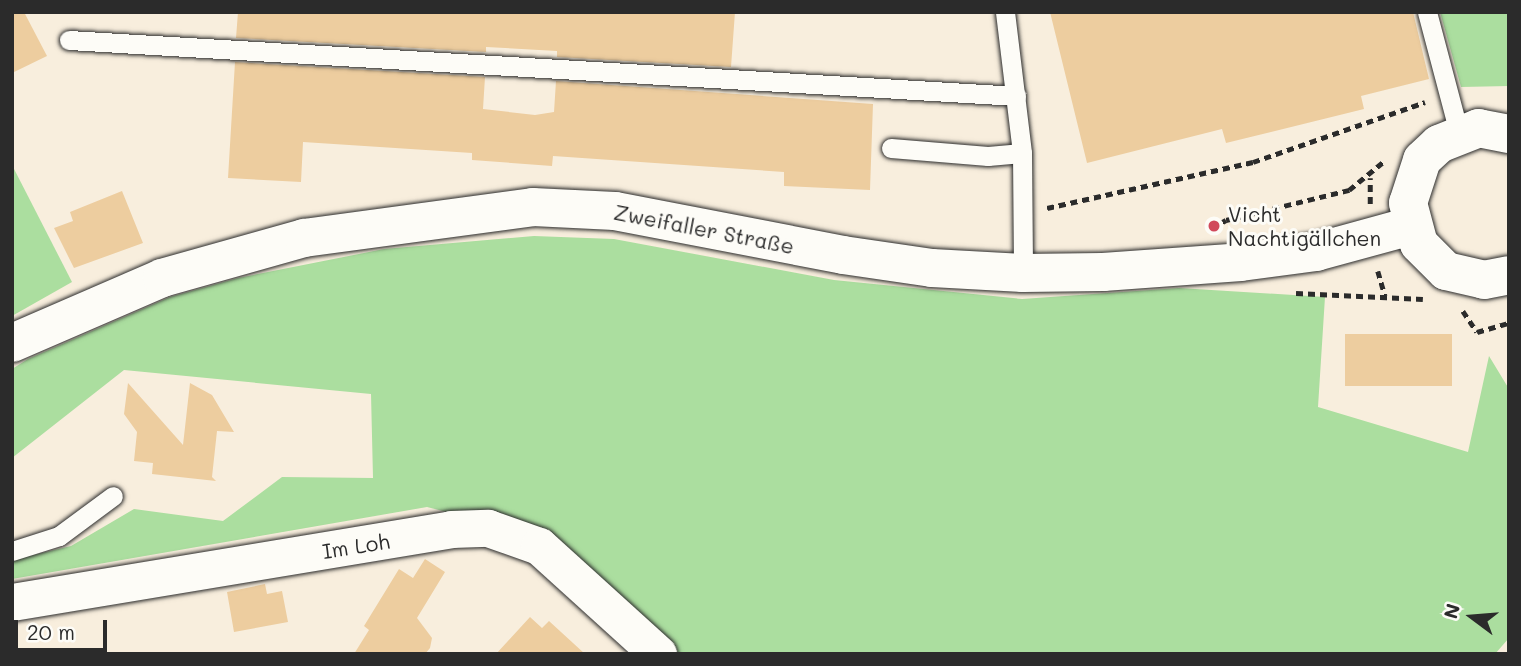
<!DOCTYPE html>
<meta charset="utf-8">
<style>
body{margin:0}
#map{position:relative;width:1521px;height:666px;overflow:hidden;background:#f8eedd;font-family:Mali,sans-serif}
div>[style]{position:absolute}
.green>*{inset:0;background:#abde9f}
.building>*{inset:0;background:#edcd9f;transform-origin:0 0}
.path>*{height:4.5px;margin-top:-2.25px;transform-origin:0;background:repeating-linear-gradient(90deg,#2b2b2b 0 7px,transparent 0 12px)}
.roads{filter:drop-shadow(0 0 2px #2b2b2b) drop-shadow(0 0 2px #2b2b2b)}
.lane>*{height:19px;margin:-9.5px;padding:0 9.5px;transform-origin:9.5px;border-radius:9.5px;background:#fdfcf7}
.street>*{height:37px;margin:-18.5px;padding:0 18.5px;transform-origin:18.5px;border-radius:18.5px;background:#fdfcf7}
.secondary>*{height:38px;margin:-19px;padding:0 19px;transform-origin:19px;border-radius:19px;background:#fdfcf7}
.dots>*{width:19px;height:19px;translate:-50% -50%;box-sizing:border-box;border:4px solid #fdfcf7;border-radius:50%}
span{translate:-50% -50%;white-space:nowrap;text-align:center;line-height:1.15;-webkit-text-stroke:6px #fdfcf7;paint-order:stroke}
.poi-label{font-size:21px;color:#2b2b2b}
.left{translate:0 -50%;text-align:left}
.street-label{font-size:21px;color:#2b2b2b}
.frame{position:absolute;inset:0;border:14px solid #2b2b2b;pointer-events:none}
.north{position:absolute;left:1437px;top:582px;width:70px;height:70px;-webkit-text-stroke:5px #fdfcf7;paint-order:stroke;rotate:286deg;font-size:19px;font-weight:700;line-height:28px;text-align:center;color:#2b2b2b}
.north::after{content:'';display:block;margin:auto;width:24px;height:32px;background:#2b2b2b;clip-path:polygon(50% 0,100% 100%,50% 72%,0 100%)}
.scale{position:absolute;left:14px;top:620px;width:93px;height:32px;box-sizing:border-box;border:4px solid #2b2b2b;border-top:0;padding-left:9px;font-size:21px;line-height:24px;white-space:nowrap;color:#2b2b2b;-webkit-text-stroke:5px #fdfcf7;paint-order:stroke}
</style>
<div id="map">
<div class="green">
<i style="clip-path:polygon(1440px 12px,1509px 12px,1509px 86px,1461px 87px)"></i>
<i style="clip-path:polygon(12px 165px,72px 282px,12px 316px)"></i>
<i style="clip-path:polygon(534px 236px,614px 239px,834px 280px,1022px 299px,1179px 288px,1325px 297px,1318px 407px,1468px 452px,1489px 356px,1509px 389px,1509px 638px,1495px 654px,675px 654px,545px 537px,427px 507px,12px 579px,12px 560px,71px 546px,134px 509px,223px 521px,282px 477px,373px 478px,371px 394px,124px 370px,12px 458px,12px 369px,28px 359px,170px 297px,238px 278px,384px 249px)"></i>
</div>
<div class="building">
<i style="clip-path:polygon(12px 12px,24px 12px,47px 56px,12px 73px)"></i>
<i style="clip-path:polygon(238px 12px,735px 12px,731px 67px,557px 57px,557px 51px,486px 47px,486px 52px,236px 38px)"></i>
<i style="clip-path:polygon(1050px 12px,1413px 12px,1429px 79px,1361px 96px,1364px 109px,1226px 143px,1222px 129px,1087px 163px)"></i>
<i style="clip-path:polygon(235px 62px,485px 77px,483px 109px,535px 115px,554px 112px,556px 81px,873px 104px,870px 190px,784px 186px,784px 172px,553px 156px,552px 166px,472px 160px,472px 153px,303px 142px,301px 182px,228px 178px)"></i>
<i style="clip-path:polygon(122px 191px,143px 243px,74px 268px,54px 228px,73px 221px,70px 212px)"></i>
<i style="left:1452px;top:334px;width:52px;height:107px;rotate:90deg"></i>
<i style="clip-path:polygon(128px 383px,183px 445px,190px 383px,212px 395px,234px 432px,217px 431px,212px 477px,216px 481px,152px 474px,153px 463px,134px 461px,137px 432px,124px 414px)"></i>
<i style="clip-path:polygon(425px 559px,445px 572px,417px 618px,432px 638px,430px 648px,425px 654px,354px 654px,369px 630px,364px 626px,399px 569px,413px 578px)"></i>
<i style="clip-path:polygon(265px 584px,267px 594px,282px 591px,288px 622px,234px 632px,227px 592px)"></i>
<i style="clip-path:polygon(530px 617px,542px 628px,549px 621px,585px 654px,496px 654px)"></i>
</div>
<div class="path">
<i style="left:1370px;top:204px;width:26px;rotate:-90deg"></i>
<i style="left:1047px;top:208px;width:211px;rotate:-12.6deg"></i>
<i style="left:1253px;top:162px;width:182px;rotate:-19.2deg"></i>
<i style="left:1212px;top:228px;width:16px;rotate:-30deg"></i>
<i style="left:1226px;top:220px;width:127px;rotate:-13.7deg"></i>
<i style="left:1349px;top:190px;width:44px;rotate:-39.5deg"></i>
<i style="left:1378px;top:271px;width:26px;rotate:74deg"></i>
<i style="left:1296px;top:293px;width:127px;rotate:2.7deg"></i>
<i style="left:1463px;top:311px;width:25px;rotate:56deg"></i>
<i style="left:1477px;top:332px;width:33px;rotate:-16deg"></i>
</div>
<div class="roads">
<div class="lane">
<i style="left:1005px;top:12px;width:142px;rotate:83.1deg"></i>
<i style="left:1022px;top:153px;width:120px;rotate:89.5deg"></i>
<i style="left:1427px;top:12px;width:125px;rotate:75.2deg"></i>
<i style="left:69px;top:40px;width:949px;rotate:3.38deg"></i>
<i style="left:891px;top:148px;width:97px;rotate:4.7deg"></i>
<i style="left:988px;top:156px;width:34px;rotate:-5deg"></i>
<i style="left:12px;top:551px;width:49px;rotate:-17.7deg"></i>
<i style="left:59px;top:536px;width:67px;rotate:-36.5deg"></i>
</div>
<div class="street">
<i style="left:12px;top:602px;width:445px;rotate:-9.4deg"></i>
<i style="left:451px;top:529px;width:37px;rotate:-2deg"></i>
<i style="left:488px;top:528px;width:54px;rotate:19.4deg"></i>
<i style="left:539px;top:546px;width:161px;rotate:42.2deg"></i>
</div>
<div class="secondary">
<i style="left:1509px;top:134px;width:31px;rotate:-169deg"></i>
<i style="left:1479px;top:128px;width:43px;rotate:158.2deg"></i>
<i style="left:1439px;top:144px;width:23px;rotate:137deg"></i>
<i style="left:1422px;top:160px;width:45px;rotate:108deg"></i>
<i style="left:1408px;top:203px;width:42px;rotate:75deg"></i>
<i style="left:1419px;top:244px;width:38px;rotate:45deg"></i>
<i style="left:1446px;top:271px;width:39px;rotate:13deg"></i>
<i style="left:1484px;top:280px;width:25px;rotate:-11deg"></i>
<i style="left:12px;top:343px;width:163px;rotate:-23.4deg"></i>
<i style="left:162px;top:278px;width:148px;rotate:-15.7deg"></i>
<i style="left:304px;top:238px;width:231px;rotate:-7.7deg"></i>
<i style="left:533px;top:207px;width:82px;rotate:2.8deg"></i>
<i style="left:615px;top:211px;width:232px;rotate:10.9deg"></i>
<i style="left:843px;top:255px;width:90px;rotate:8.3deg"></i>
<i style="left:932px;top:268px;width:91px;rotate:3.1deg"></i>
<i style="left:1023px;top:273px;width:80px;rotate:-0.7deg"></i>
<i style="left:1103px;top:272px;width:138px;rotate:-4.1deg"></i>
<i style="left:1241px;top:262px;width:76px;rotate:-7.6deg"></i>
<i style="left:1316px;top:252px;width:98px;rotate:-15.3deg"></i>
</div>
</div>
<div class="dots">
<i style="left:1214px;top:226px;background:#d1495b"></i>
</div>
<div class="poi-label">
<span class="left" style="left:1228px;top:226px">Vicht<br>Nachtigällchen</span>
</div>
<div class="street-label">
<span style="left:704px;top:229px;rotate:11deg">Zweifaller Straße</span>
<span style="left:356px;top:546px;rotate:-9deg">Im Loh</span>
</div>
<div class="frame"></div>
<div class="north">N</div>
<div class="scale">20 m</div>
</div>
